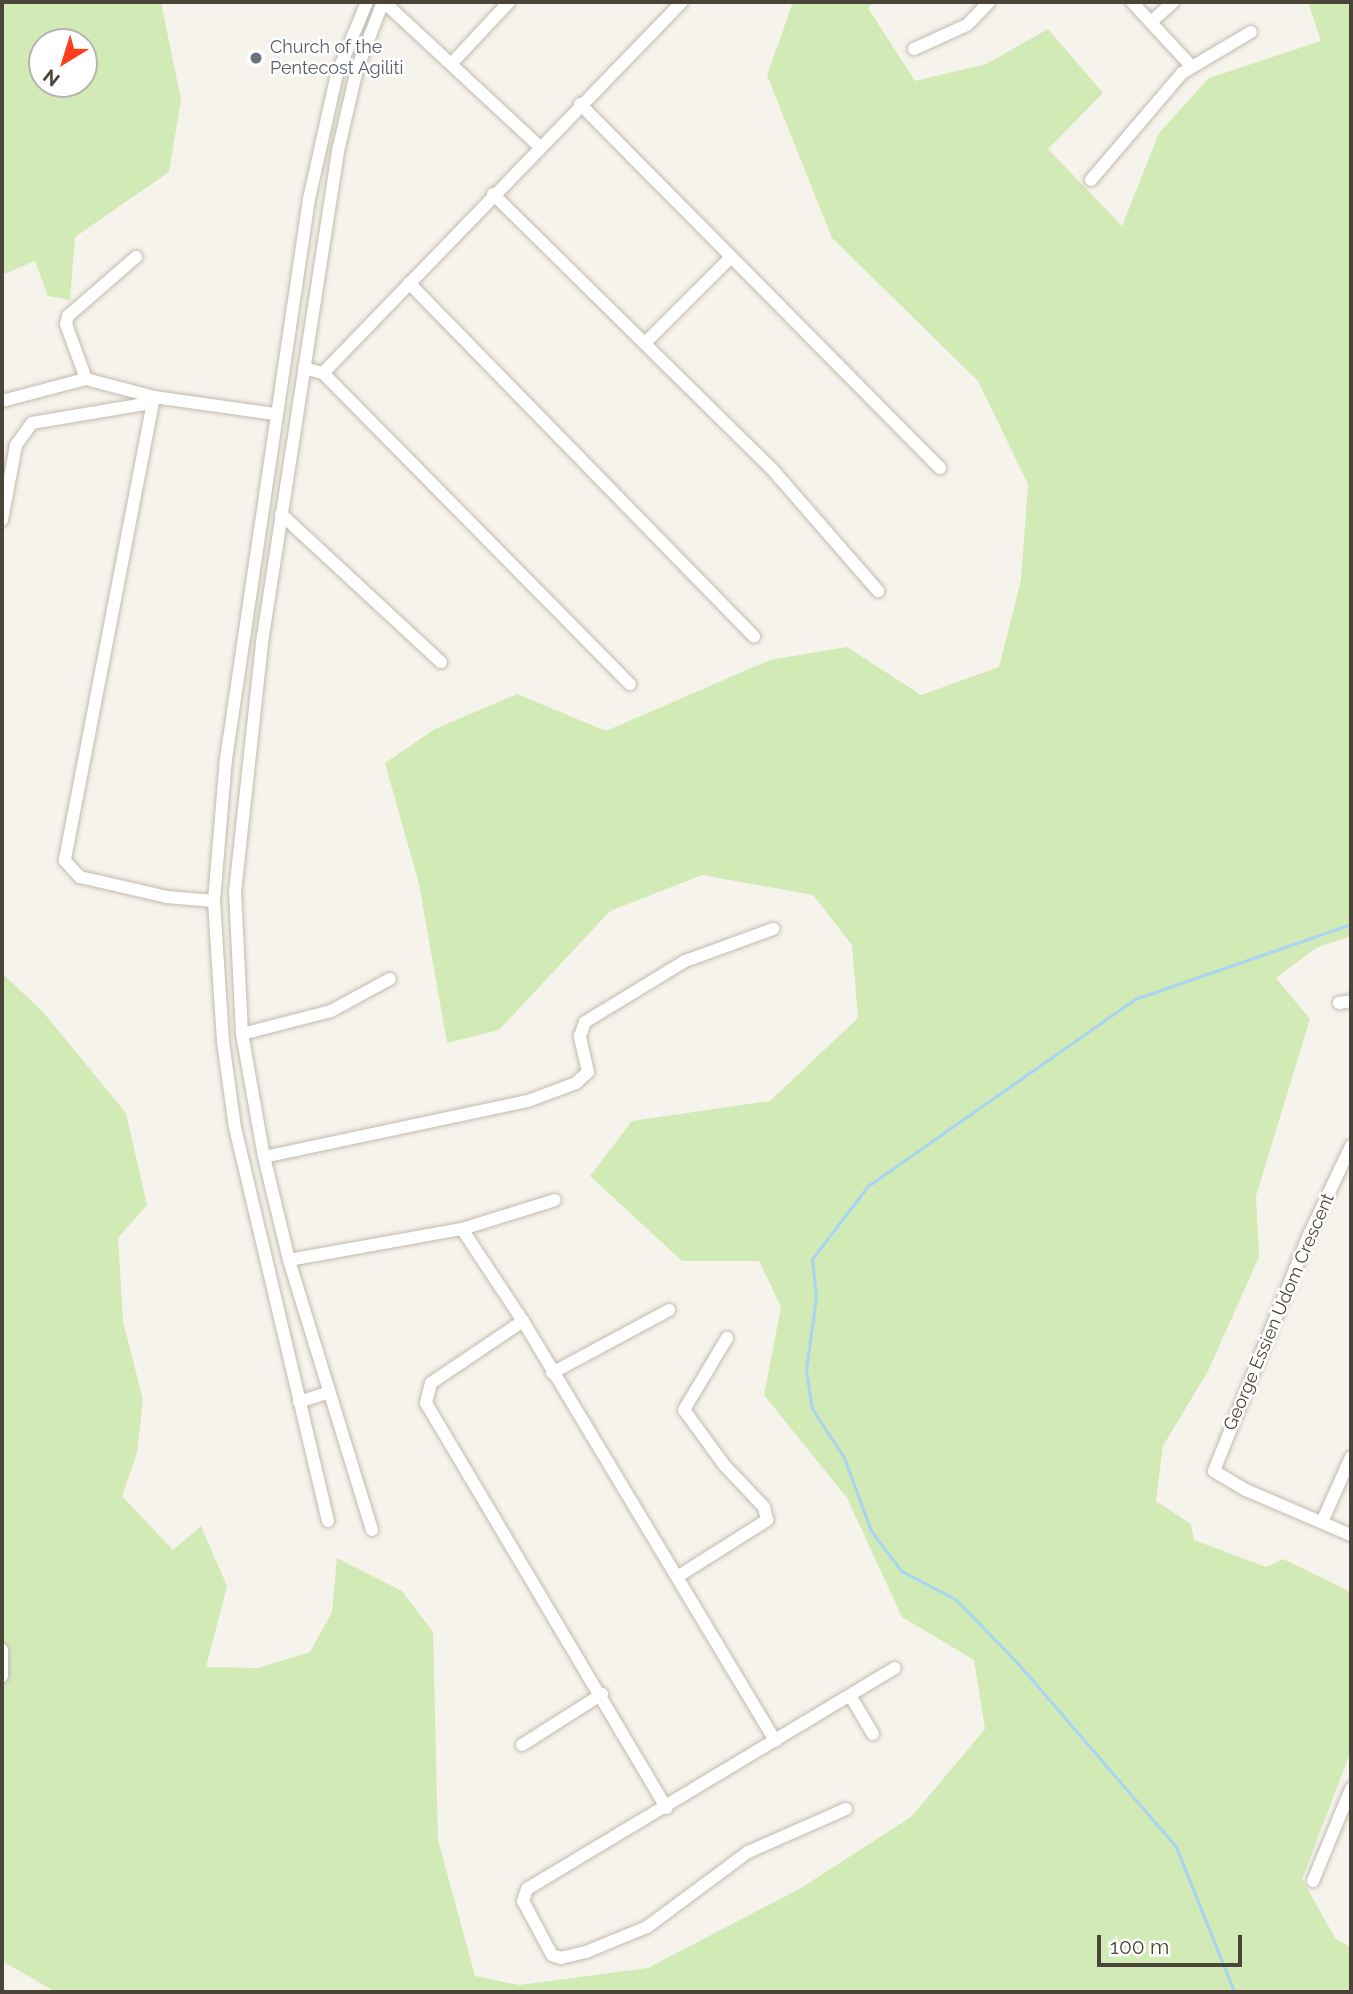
<!DOCTYPE html>
<style>
body{margin:0}
#map{position:relative;width:1353px;height:1994px;overflow:hidden;background:#f6f3ec;font-family:Raleway,sans-serif}
div>[style]{position:absolute}
.green>*{inset:0;background:#d2eab5}
.stream>*{height:2.5px;margin:-1.25px;padding:0 1.25px;transform-origin:1.25px;border-radius:1.25px;background:#a9d4f2}
.roads{filter:drop-shadow(0 0 2px #c2bbae) drop-shadow(0 0 2px #c2bbae)}
.minor>*{height:12px;margin:-6px;padding:0 6px;transform-origin:6px;border-radius:6px;background:#fff}
.dots>*{width:19px;height:19px;translate:-50% -50%;box-sizing:border-box;border:4px solid #fff;border-radius:50%}
span{translate:-50% -50%;white-space:nowrap;text-align:center;line-height:1.15;-webkit-text-stroke:5px #fff;paint-order:stroke}
.worship-label{font-size:18px;color:#5b616d}
.left{translate:0 -50%;text-align:left}
.street-label{font-size:18px;color:#4b4439}
.frame{position:absolute;inset:0;border:4px solid #4b4439;pointer-events:none}
.north{position:absolute;left:28px;top:28px;width:70px;height:70px;box-sizing:border-box;background:#fff;border:2px solid #b7b4b0;border-radius:50%;rotate:218deg;font-size:19px;font-weight:700;line-height:28px;text-align:center;color:#4b4439}
.north::after{content:'';display:block;margin:auto;width:24px;height:32px;background:#fc3f1d;clip-path:polygon(50% 0,100% 100%,50% 72%,0 100%)}
.scale{position:absolute;left:1097px;top:1935px;width:145px;height:32px;box-sizing:border-box;border:4px solid #4b4439;border-top:0;padding-left:9px;font-size:21px;line-height:24px;white-space:nowrap;color:#4b4439;-webkit-text-stroke:5px #fff;paint-order:stroke}
</style>
<div id="map">
<div class="green">
<i style="clip-path:polygon(evenodd,2px 2px,161px 2px,181px 100px,169px 172px,75px 237px,70px 300px,48px 296px,35px 261px,2px 275px,2px 2px,42px 42px,84px 42px,84px 84px,42px 84px,42px 42px)"></i>
<i style="clip-path:polygon(793px 2px,874px 2px,868px 8px,915px 81px,986px 64px,1048px 29px,1103px 93px,1048px 149px,1122px 226px,1159px 133px,1209px 78px,1321px 41px,1308px 2px,1351px 2px,1351px 936px,1316px 948px,1276px 978px,1310px 1019px,1256px 1196px,1259px 1257px,1208px 1371px,1163px 1446px,1156px 1501px,1191px 1524px,1194px 1540px,1266px 1567px,1283px 1559px,1351px 1592px,1351px 1751px,1302px 1879px,1335px 1938px,1351px 1948px,1351px 1992px,56px 1992px,2px 1961px,2px 973px,43px 1012px,126px 1113px,147px 1205px,118px 1238px,123px 1321px,143px 1400px,137px 1453px,122px 1496px,173px 1550px,201px 1526px,227px 1586px,206px 1667px,258px 1668px,310px 1652px,332px 1612px,337px 1558px,402px 1591px,433px 1632px,438px 1840px,475px 1976px,519px 1985px,648px 1968px,801px 1888px,911px 1817px,985px 1729px,974px 1660px,902px 1617px,847px 1498px,764px 1395px,781px 1307px,759px 1261px,682px 1261px,590px 1176px,632px 1121px,770px 1101px,858px 1018px,852px 945px,813px 895px,702px 875px,610px 911px,499px 1030px,447px 1043px,419px 884px,385px 763px,435px 729px,517px 694px,606px 731px,770px 660px,847px 647px,921px 695px,999px 667px,1021px 580px,1028px 484px,978px 381px,832px 238px,767px 75px)"></i>
</div>
<div class="stream">
<i style="left:1234px;top:1992px;width:156px;rotate:-111.8deg"></i>
<i style="left:1176px;top:1847px;width:242px;rotate:-130.8deg"></i>
<i style="left:1018px;top:1664px;width:89px;rotate:-134.1deg"></i>
<i style="left:956px;top:1600px;width:62px;rotate:-152.2deg"></i>
<i style="left:901px;top:1571px;width:50px;rotate:-126.9deg"></i>
<i style="left:871px;top:1531px;width:78px;rotate:-110.3deg"></i>
<i style="left:844px;top:1458px;width:59px;rotate:-123.1deg"></i>
<i style="left:812px;top:1409px;width:39px;rotate:-99deg"></i>
<i style="left:806px;top:1370px;width:74px;rotate:-82.2deg"></i>
<i style="left:816px;top:1297px;width:38px;rotate:-96deg"></i>
<i style="left:812px;top:1259px;width:92px;rotate:-52.5deg"></i>
<i style="left:868px;top:1186px;width:326px;rotate:-35deg"></i>
<i style="left:1135px;top:999px;width:229px;rotate:-19.1deg"></i>
</div>
<div class="roads">
<div class="minor">
<i style="left:384px;top:2px;width:212px;rotate:42.9deg"></i>
<i style="left:1132px;top:2px;width:87px;rotate:47.3deg"></i>
<i style="left:1151px;top:22px;width:30px;rotate:-42deg"></i>
<i style="left:914px;top:49px;width:58px;rotate:-24.4deg"></i>
<i style="left:967px;top:25px;width:32px;rotate:-46deg"></i>
<i style="left:452px;top:63px;width:83px;rotate:-46.9deg"></i>
<i style="left:580px;top:104px;width:512px;rotate:45.32deg"></i>
<i style="left:1091px;top:180px;width:140px;rotate:-49.6deg"></i>
<i style="left:1182px;top:73px;width:80px;rotate:-30.7deg"></i>
<i style="left:493px;top:194px;width:392px;rotate:44.6deg"></i>
<i style="left:772px;top:469px;width:162px;rotate:49deg"></i>
<i style="left:409px;top:283px;width:494px;rotate:45.7deg"></i>
<i style="left:645px;top:343px;width:120px;rotate:-45deg"></i>
<i style="left:304px;top:368px;width:20px;rotate:15deg"></i>
<i style="left:323px;top:373px;width:516px;rotate:-45.94deg"></i>
<i style="left:323px;top:373px;width:437px;rotate:45.4deg"></i>
<i style="left:86px;top:379px;width:59px;rotate:-110deg"></i>
<i style="left:66px;top:324px;width:8px;rotate:-76deg"></i>
<i style="left:68px;top:316px;width:90px;rotate:-40.9deg"></i>
<i style="left:2px;top:401px;width:87px;rotate:-14.7deg"></i>
<i style="left:86px;top:379px;width:70px;rotate:14.8deg"></i>
<i style="left:154px;top:397px;width:472px;rotate:100.9deg"></i>
<i style="left:65px;top:861px;width:22px;rotate:47deg"></i>
<i style="left:80px;top:877px;width:89px;rotate:12.9deg"></i>
<i style="left:167px;top:897px;width:47px;rotate:4.9deg"></i>
<i style="left:281px;top:514px;width:218px;rotate:42.8deg"></i>
<i style="left:2px;top:520px;width:76px;rotate:-79.4deg"></i>
<i style="left:16px;top:445px;width:27px;rotate:-54deg"></i>
<i style="left:32px;top:423px;width:114px;rotate:-9.6deg"></i>
<i style="left:144px;top:404px;width:12px;rotate:-35deg"></i>
<i style="left:154px;top:397px;width:122px;rotate:8deg"></i>
<i style="left:1339px;top:1003px;width:12px;rotate:-9deg"></i>
<i style="left:242px;top:1034px;width:92px;rotate:-14.5deg"></i>
<i style="left:331px;top:1011px;width:67px;rotate:-28.5deg"></i>
<i style="left:1351px;top:1146px;width:101px;rotate:115.3deg"></i>
<i style="left:1308px;top:1237px;width:252px;rotate:111.9deg"></i>
<i style="left:1214px;top:1471px;width:37px;rotate:31deg"></i>
<i style="left:1246px;top:1490px;width:114px;rotate:23.2deg"></i>
<i style="left:264px;top:1157px;width:270px;rotate:-12deg"></i>
<i style="left:528px;top:1101px;width:51px;rotate:-20.6deg"></i>
<i style="left:576px;top:1083px;width:16px;rotate:-43deg"></i>
<i style="left:588px;top:1072px;width:37px;rotate:-103deg"></i>
<i style="left:580px;top:1036px;width:15px;rotate:-70deg"></i>
<i style="left:585px;top:1022px;width:117px;rotate:-31.4deg"></i>
<i style="left:685px;top:961px;width:94px;rotate:-20deg"></i>
<i style="left:462px;top:1229px;width:110px;rotate:56.5deg"></i>
<i style="left:523px;top:1321px;width:490px;rotate:59deg"></i>
<i style="left:289px;top:1260px;width:176px;rotate:-10.2deg"></i>
<i style="left:462px;top:1229px;width:97px;rotate:-17.3deg"></i>
<i style="left:523px;top:1321px;width:111px;rotate:146deg"></i>
<i style="left:431px;top:1383px;width:21px;rotate:104deg"></i>
<i style="left:426px;top:1403px;width:471px;rotate:59.3deg"></i>
<i style="left:552px;top:1373px;width:133px;rotate:-28.3deg"></i>
<i style="left:299px;top:1402px;width:32px;rotate:-18deg"></i>
<i style="left:328px;top:1521px;width:404px;rotate:-103.3deg"></i>
<i style="left:235px;top:1128px;width:88px;rotate:-97.9deg"></i>
<i style="left:223px;top:1041px;width:140px;rotate:-93.7deg"></i>
<i style="left:214px;top:901px;width:143px;rotate:-85.2deg"></i>
<i style="left:226px;top:759px;width:566px;rotate:-81.57deg"></i>
<i style="left:309px;top:199px;width:128px;rotate:-77.4deg"></i>
<i style="left:337px;top:74px;width:78px;rotate:-67.4deg"></i>
<i style="left:1322px;top:1522px;width:71px;rotate:-66deg"></i>
<i style="left:372px;top:1530px;width:282px;rotate:-107.1deg"></i>
<i style="left:289px;top:1260px;width:106px;rotate:-103.6deg"></i>
<i style="left:264px;top:1157px;width:125px;rotate:-100.1deg"></i>
<i style="left:242px;top:1034px;width:142px;rotate:-92.8deg"></i>
<i style="left:235px;top:892px;width:258px;rotate:-83.8deg"></i>
<i style="left:263px;top:636px;width:495px;rotate:-81.2deg"></i>
<i style="left:339px;top:147px;width:80px;rotate:-77deg"></i>
<i style="left:357px;top:69px;width:72px;rotate:-68.8deg"></i>
<i style="left:677px;top:1577px;width:107px;rotate:-32.3deg"></i>
<i style="left:767px;top:1520px;width:13px;rotate:-103deg"></i>
<i style="left:764px;top:1507px;width:57px;rotate:-133.6deg"></i>
<i style="left:725px;top:1466px;width:69px;rotate:-126.2deg"></i>
<i style="left:684px;top:1410px;width:84px;rotate:-59.2deg"></i>
<i style="left:2px;top:1650px;width:26px;rotate:90deg"></i>
<i style="left:851px;top:1697px;width:43px;rotate:59.3deg"></i>
<i style="left:522px;top:1745px;width:95px;rotate:-32.5deg"></i>
<i style="left:846px;top:1809px;width:107px;rotate:156.3deg"></i>
<i style="left:748px;top:1852px;width:126px;rotate:143.4deg"></i>
<i style="left:647px;top:1927px;width:66px;rotate:157.7deg"></i>
<i style="left:586px;top:1952px;width:26px;rotate:167deg"></i>
<i style="left:561px;top:1958px;width:9px;rotate:-162deg"></i>
<i style="left:552px;top:1955px;width:61px;rotate:-118.2deg"></i>
<i style="left:523px;top:1901px;width:13px;rotate:-72deg"></i>
<i style="left:527px;top:1889px;width:429px;rotate:-31deg"></i>
<i style="left:1313px;top:1881px;width:100px;rotate:-67.6deg"></i>
</div>
</div>
<div class="dots">
<i style="left:256px;top:58px;background:#6b7280"></i>
</div>
<div class="worship-label">
<span class="left" style="left:270px;top:58px">Church of the<br>Pentecost Agiliti</span>
</div>
<div class="street-label">
<span style="left:1279px;top:1312px;rotate:-67deg">George Essien Udom Crescent</span>
</div>
<div class="frame"></div>
<div class="north">N</div>
<div class="scale">100 m</div>
</div>
